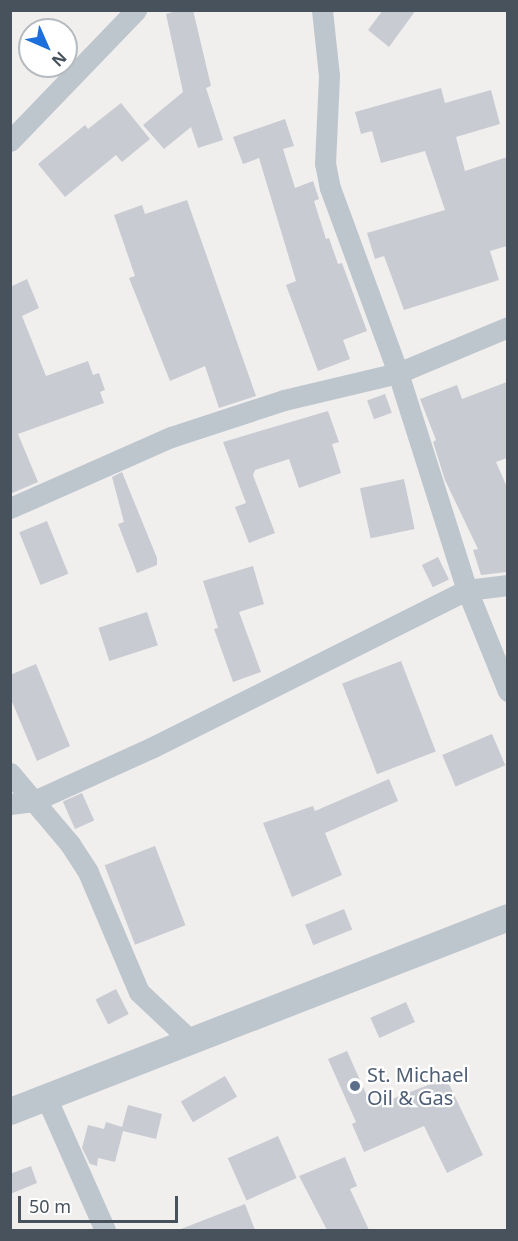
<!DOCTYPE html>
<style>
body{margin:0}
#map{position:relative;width:518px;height:1241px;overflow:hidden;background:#f1eeee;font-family:"Noto Sans",sans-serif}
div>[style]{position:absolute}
.building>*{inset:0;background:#c8cbd1;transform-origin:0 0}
.minor>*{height:21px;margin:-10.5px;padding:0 10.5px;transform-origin:10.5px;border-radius:10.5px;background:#bdc6cd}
.tertiary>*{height:27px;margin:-13.5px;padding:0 13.5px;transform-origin:13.5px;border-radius:13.5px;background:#bdc6cd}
.dots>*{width:16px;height:16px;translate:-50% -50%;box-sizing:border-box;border:3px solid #fff;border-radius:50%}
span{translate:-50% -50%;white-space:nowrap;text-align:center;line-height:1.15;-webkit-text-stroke:4.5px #fff;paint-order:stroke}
.service-label{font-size:20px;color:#4e5e75}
.left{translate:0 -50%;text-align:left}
.frame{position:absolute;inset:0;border:12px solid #47525c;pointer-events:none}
.north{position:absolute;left:18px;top:18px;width:60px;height:60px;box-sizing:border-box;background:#fff;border:2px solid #b5babe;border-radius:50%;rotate:135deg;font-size:16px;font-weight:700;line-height:24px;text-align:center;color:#47525c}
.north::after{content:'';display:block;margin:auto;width:21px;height:27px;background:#1d6fdc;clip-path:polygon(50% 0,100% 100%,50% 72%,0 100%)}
.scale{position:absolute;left:18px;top:1196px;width:160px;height:27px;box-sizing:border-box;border:3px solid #47525c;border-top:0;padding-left:8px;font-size:18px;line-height:21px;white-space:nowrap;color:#47525c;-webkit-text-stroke:4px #fff;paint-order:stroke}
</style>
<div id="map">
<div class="building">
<i style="clip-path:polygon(180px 10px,193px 10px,211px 86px,206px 88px,223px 140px,198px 148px,191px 127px,164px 149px,143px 125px,183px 92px,166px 14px)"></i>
<i style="clip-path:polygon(383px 10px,416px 10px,389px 47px,368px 30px)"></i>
<i style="clip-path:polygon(441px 88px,445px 103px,491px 90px,500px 124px,456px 137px,465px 171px,507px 157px,507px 246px,490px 251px,499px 280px,404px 310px,384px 256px,375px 259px,367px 233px,445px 210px,425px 151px,381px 163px,372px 131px,361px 134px,355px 112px)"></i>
<i style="clip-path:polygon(121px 103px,150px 139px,122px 162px,116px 155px,65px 197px,38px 164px,85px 125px,88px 129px)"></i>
<i style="clip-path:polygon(285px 119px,294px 146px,283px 149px,295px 188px,313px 181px,319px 199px,314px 201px,326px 239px,329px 238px,338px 264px,342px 263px,367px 331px,343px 340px,350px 359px,318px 371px,286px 285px,296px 281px,259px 158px,243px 164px,233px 137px)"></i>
<i style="clip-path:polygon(187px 200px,256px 396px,219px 408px,205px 366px,170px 381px,129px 278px,135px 276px,114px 215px,142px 205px,145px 214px)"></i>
<i style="clip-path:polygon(27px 279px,39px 308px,22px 316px,46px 376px,88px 361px,93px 375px,99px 373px,105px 390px,100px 392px,104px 403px,18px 434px,38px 482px,10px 494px,10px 287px)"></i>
<i style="clip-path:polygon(507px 382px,507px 458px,496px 462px,507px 487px,507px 572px,481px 575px,473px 550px,478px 549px,445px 480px,433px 442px,436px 440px,420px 399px,457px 385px,462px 399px)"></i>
<i style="left:385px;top:394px;width:20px;height:19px;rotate:70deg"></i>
<i style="clip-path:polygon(328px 411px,339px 442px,332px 444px,341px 473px,299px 488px,289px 459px,255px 470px,253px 475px,275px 533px,249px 543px,235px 507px,246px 503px,223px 442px)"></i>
<i style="clip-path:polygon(122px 472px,157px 558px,157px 565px,137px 573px,118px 524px,124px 522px,112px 477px)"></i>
<i style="left:404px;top:479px;width:51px;height:45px;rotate:78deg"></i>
<i style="left:47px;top:521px;width:57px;height:30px;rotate:68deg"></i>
<i style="left:438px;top:557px;width:25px;height:18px;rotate:64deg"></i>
<i style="clip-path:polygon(253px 566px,264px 604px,239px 612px,261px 672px,233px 682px,214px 629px,218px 628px,203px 581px)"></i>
<i style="left:147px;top:612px;width:35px;height:51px;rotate:72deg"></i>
<i style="left:401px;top:661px;width:97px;height:63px;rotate:69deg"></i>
<i style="clip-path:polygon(36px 664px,70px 746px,37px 761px,10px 697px,10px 675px)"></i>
<i style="left:492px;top:734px;width:34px;height:54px;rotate:67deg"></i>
<i style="clip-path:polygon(389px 779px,398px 801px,325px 833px,342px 875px,292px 897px,263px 823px,313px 806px,315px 811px)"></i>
<i style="left:82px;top:793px;width:30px;height:21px;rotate:66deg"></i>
<i style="left:155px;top:846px;width:85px;height:54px;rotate:69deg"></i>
<i style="left:344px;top:909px;width:22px;height:42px;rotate:68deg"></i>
<i style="left:116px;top:989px;width:28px;height:23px;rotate:63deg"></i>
<i style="left:406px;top:1002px;width:22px;height:39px;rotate:66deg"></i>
<i style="clip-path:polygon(347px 1051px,372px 1107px,446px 1078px,483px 1155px,447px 1173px,424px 1126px,364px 1152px,352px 1124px,356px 1122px,328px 1059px)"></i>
<i style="left:225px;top:1076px;width:24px;height:51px;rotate:60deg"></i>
<i style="clip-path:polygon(128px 1105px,162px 1114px,156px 1139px,123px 1131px,115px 1162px,98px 1158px,97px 1166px,90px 1164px,82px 1148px,88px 1125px,104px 1129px,106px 1122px,122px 1127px)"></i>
<i style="left:278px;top:1136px;width:46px;height:55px;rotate:66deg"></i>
<i style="clip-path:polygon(345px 1157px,357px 1186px,350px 1189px,369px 1230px,327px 1230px,299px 1176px)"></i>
<i style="clip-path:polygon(31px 1166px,37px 1183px,10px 1194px,10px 1174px)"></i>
<i style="clip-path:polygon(245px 1204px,255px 1230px,182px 1230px,181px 1229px)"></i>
</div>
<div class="minor">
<i style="left:322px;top:10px;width:66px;rotate:83.9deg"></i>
<i style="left:329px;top:76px;width:87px;rotate:92.6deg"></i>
<i style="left:325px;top:163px;width:25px;rotate:79deg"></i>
<i style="left:330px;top:188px;width:197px;rotate:69.8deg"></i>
<i style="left:398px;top:373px;width:228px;rotate:72.4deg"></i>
<i style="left:467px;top:590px;width:109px;rotate:67.9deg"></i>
<i style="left:10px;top:141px;width:182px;rotate:-46.1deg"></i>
<i style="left:10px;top:508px;width:176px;rotate:-23.8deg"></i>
<i style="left:171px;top:437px;width:119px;rotate:-18.1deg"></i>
<i style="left:284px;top:400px;width:117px;rotate:-13.3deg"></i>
<i style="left:398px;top:373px;width:119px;rotate:-22.7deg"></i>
<i style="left:10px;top:773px;width:93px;rotate:49.8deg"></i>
<i style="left:70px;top:844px;width:33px;rotate:57deg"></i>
<i style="left:88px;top:872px;width:130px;rotate:67deg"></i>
<i style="left:139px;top:992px;width:71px;rotate:43.3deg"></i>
<i style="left:10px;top:804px;width:24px;rotate:-7deg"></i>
<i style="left:34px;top:801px;width:128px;rotate:-24.4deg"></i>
<i style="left:151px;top:748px;width:353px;rotate:-26.6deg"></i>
<i style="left:467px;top:590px;width:41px;rotate:-7deg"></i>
<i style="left:46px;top:1097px;width:145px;rotate:66.1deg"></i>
</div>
<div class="tertiary">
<i style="left:10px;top:1111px;width:534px;rotate:-21.28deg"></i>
</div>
<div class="dots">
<i style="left:355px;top:1086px;background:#5c6f8a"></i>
</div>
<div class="service-label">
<span class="left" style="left:367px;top:1086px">St. Michael<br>Oil &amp; Gas</span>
</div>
<div class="frame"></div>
<div class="north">N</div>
<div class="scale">50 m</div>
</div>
